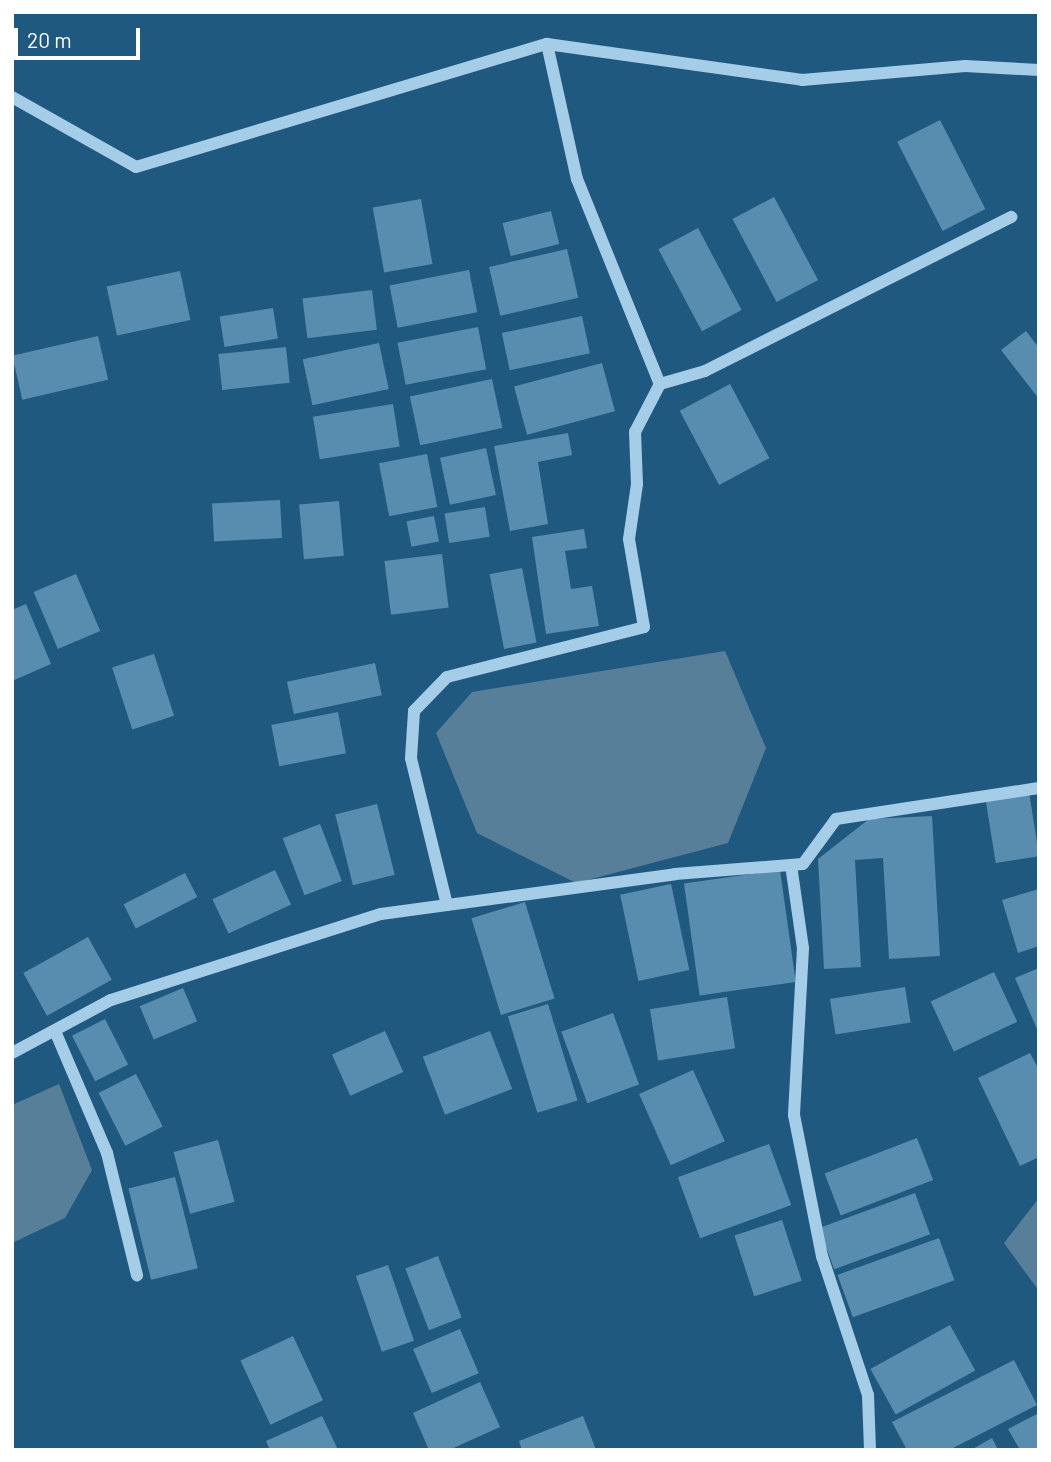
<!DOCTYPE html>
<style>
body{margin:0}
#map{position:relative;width:1051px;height:1462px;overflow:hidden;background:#20597f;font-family:Barlow,sans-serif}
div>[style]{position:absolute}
.water>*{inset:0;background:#577f9a}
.building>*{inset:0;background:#598db0;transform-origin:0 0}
.minor>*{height:12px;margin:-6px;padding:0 6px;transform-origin:6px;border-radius:6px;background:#a5cde7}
span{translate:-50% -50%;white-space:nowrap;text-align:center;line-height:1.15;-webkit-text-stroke:7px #20597f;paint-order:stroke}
.frame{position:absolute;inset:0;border:14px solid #fff;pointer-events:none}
.scale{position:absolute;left:14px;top:28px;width:126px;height:32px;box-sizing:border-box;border:4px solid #fff;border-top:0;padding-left:9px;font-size:21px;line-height:24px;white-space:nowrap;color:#fff;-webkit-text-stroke:5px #20597f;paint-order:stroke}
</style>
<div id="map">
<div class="water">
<i style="clip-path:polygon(725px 651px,766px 748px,728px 843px,576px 883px,477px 833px,436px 733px,472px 692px)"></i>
<i style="clip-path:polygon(59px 1084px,92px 1170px,65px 1218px,12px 1243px,12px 1105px)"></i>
<i style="clip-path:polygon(1039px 1198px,1039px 1291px,1004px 1243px)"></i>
</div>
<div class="building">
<i style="left:940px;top:120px;width:100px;height:48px;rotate:63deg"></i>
<i style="left:774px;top:197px;width:94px;height:47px;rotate:62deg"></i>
<i style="left:421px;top:199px;width:66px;height:49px;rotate:80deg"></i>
<i style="left:551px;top:211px;width:34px;height:50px;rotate:76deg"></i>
<i style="left:698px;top:228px;width:93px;height:45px;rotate:62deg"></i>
<i style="left:567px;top:249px;width:50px;height:80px;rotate:77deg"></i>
<i style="left:469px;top:270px;width:43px;height:81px;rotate:79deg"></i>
<i style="left:180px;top:271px;width:50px;height:75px;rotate:78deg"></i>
<i style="left:372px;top:290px;width:40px;height:70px;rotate:83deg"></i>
<i style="left:273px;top:308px;width:31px;height:54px;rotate:81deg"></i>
<i style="left:582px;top:316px;width:38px;height:82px;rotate:78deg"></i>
<i style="left:478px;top:327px;width:43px;height:82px;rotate:79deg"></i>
<i style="clip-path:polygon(1026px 331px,1039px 348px,1039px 399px,1001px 350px)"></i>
<i style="left:98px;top:336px;width:45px;height:88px;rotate:77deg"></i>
<i style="left:379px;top:343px;width:47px;height:78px;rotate:78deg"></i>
<i style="left:286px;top:347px;width:36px;height:68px;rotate:84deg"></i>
<i style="left:602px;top:363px;width:50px;height:91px;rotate:75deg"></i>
<i style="left:492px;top:379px;width:50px;height:84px;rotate:78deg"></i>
<i style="left:730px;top:384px;width:84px;height:57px;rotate:62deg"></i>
<i style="left:393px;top:404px;width:43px;height:81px;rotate:81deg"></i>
<i style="clip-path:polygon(568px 433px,572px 455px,538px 462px,548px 524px,510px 531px,494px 446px)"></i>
<i style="left:486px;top:448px;width:48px;height:47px;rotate:78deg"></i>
<i style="left:427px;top:454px;width:54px;height:49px;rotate:79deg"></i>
<i style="left:280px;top:500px;width:38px;height:68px;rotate:87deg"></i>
<i style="left:339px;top:501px;width:55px;height:40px;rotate:85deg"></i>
<i style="left:485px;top:507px;width:30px;height:41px;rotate:81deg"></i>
<i style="left:434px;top:516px;width:26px;height:28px;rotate:79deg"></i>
<i style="clip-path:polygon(584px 529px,587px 548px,565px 551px,571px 589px,592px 586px,599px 626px,546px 634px,532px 537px)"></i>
<i style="left:442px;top:554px;width:54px;height:58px;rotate:83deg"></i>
<i style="left:522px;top:568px;width:76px;height:33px;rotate:79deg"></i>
<i style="left:76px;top:574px;width:62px;height:46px;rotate:67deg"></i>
<i style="clip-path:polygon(26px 604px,51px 664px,12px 681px,12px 610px)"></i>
<i style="left:154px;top:654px;width:65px;height:44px;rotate:72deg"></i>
<i style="left:375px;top:663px;width:33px;height:90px;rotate:78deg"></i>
<i style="left:338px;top:712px;width:42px;height:68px;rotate:79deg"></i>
<i style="left:1029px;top:792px;width:65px;height:44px;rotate:81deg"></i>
<i style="left:377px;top:804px;width:73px;height:43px;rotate:76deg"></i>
<i style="clip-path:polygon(932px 816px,940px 956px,889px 959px,883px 858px,855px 860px,861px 967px,824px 969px,818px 859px,869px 819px)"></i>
<i style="left:320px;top:824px;width:61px;height:40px;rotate:69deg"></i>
<i style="left:275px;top:870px;width:38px;height:69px;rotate:65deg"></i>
<i style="left:780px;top:870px;width:113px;height:97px;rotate:82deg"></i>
<i style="left:185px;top:873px;width:27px;height:69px;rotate:63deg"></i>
<i style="left:671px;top:884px;width:88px;height:52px;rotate:78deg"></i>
<i style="clip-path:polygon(1039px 889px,1039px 946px,1018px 953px,1002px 900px)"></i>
<i style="left:525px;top:902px;width:101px;height:56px;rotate:73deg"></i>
<i style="left:88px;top:937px;width:49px;height:74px;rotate:61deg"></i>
<i style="clip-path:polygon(1039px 968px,1039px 1029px,1037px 1029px,1015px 978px)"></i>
<i style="left:994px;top:972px;width:55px;height:70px;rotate:65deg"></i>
<i style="left:905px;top:987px;width:36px;height:76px;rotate:81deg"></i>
<i style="left:183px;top:988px;width:36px;height:47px;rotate:67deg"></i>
<i style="left:727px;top:997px;width:52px;height:78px;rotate:81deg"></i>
<i style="left:548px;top:1004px;width:101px;height:42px;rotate:73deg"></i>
<i style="left:613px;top:1013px;width:76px;height:55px;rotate:70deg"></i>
<i style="left:105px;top:1019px;width:51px;height:37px;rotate:63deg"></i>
<i style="left:385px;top:1031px;width:45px;height:58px;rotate:66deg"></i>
<i style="left:490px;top:1031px;width:62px;height:72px;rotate:69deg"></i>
<i style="clip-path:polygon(1030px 1053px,1039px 1070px,1039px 1157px,1020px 1166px,978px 1078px)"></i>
<i style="left:693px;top:1070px;width:78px;height:59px;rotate:66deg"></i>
<i style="left:136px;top:1074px;width:59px;height:42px;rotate:63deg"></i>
<i style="left:917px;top:1138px;width:45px;height:99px;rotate:69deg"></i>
<i style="left:218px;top:1140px;width:64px;height:46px;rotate:75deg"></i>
<i style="left:769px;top:1144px;width:65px;height:97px;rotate:70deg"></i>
<i style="left:175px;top:1177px;width:94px;height:48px;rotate:76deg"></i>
<i style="left:915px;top:1193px;width:44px;height:102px;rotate:70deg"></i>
<i style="left:782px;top:1220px;width:64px;height:50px;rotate:72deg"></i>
<i style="left:939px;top:1238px;width:45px;height:108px;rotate:70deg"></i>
<i style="left:438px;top:1256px;width:66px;height:35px;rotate:69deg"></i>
<i style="left:388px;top:1265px;width:80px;height:34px;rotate:71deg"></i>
<i style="left:950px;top:1325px;width:52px;height:91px;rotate:61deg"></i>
<i style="left:460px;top:1329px;width:48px;height:51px;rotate:67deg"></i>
<i style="left:293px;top:1336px;width:71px;height:58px;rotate:65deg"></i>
<i style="clip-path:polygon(1014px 1360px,1037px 1405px,949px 1450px,907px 1450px,892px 1422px)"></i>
<i style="clip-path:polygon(480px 1382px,500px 1427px,449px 1450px,429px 1450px,413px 1413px)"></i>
<i style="clip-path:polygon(1039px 1413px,1039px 1450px,1020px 1450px,1008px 1429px)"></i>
<i style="clip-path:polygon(322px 1416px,338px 1450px,270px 1450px,266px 1441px)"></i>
<i style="clip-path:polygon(583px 1416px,596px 1450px,522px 1450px,519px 1441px)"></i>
<i style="clip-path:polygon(992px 1438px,998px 1450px,971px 1450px)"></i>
</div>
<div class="minor">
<i style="left:547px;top:44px;width:138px;rotate:77.5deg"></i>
<i style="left:577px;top:179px;width:221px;rotate:68deg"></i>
<i style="left:12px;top:97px;width:142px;rotate:29.4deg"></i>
<i style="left:136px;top:167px;width:429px;rotate:-16.7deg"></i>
<i style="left:547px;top:44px;width:258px;rotate:8deg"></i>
<i style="left:802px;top:80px;width:164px;rotate:-4.9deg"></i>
<i style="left:965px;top:66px;width:74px;rotate:3.1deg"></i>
<i style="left:791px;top:865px;width:84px;rotate:81.8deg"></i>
<i style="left:803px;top:948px;width:167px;rotate:93.1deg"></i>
<i style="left:794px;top:1115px;width:144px;rotate:78.8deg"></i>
<i style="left:822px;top:1256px;width:146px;rotate:71.7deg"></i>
<i style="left:868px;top:1395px;width:55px;rotate:87.9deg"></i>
<i style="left:447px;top:905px;width:151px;rotate:-103.8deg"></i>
<i style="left:411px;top:758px;width:47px;rotate:-86.3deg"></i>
<i style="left:414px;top:711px;width:47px;rotate:-45.9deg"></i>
<i style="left:447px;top:677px;width:203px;rotate:-14.2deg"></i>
<i style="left:644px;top:627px;width:89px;rotate:-99.7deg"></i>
<i style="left:629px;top:539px;width:56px;rotate:-81.7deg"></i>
<i style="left:637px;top:484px;width:52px;rotate:-92.2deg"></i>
<i style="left:635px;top:432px;width:54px;rotate:-62.5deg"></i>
<i style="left:660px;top:384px;width:47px;rotate:-16.1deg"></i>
<i style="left:705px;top:371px;width:343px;rotate:-26.7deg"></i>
<i style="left:55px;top:1031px;width:133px;rotate:66.9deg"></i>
<i style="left:107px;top:1153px;width:126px;rotate:76.2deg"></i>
<i style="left:12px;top:1053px;width:112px;rotate:-28.2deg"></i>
<i style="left:111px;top:1000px;width:283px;rotate:-17.7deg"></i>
<i style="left:381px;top:914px;width:297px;rotate:-7.7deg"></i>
<i style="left:675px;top:874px;width:128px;rotate:-4.5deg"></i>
<i style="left:803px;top:864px;width:56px;rotate:-53.7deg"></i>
<i style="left:836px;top:819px;width:205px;rotate:-8.7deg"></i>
</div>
<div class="frame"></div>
<div class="scale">20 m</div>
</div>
